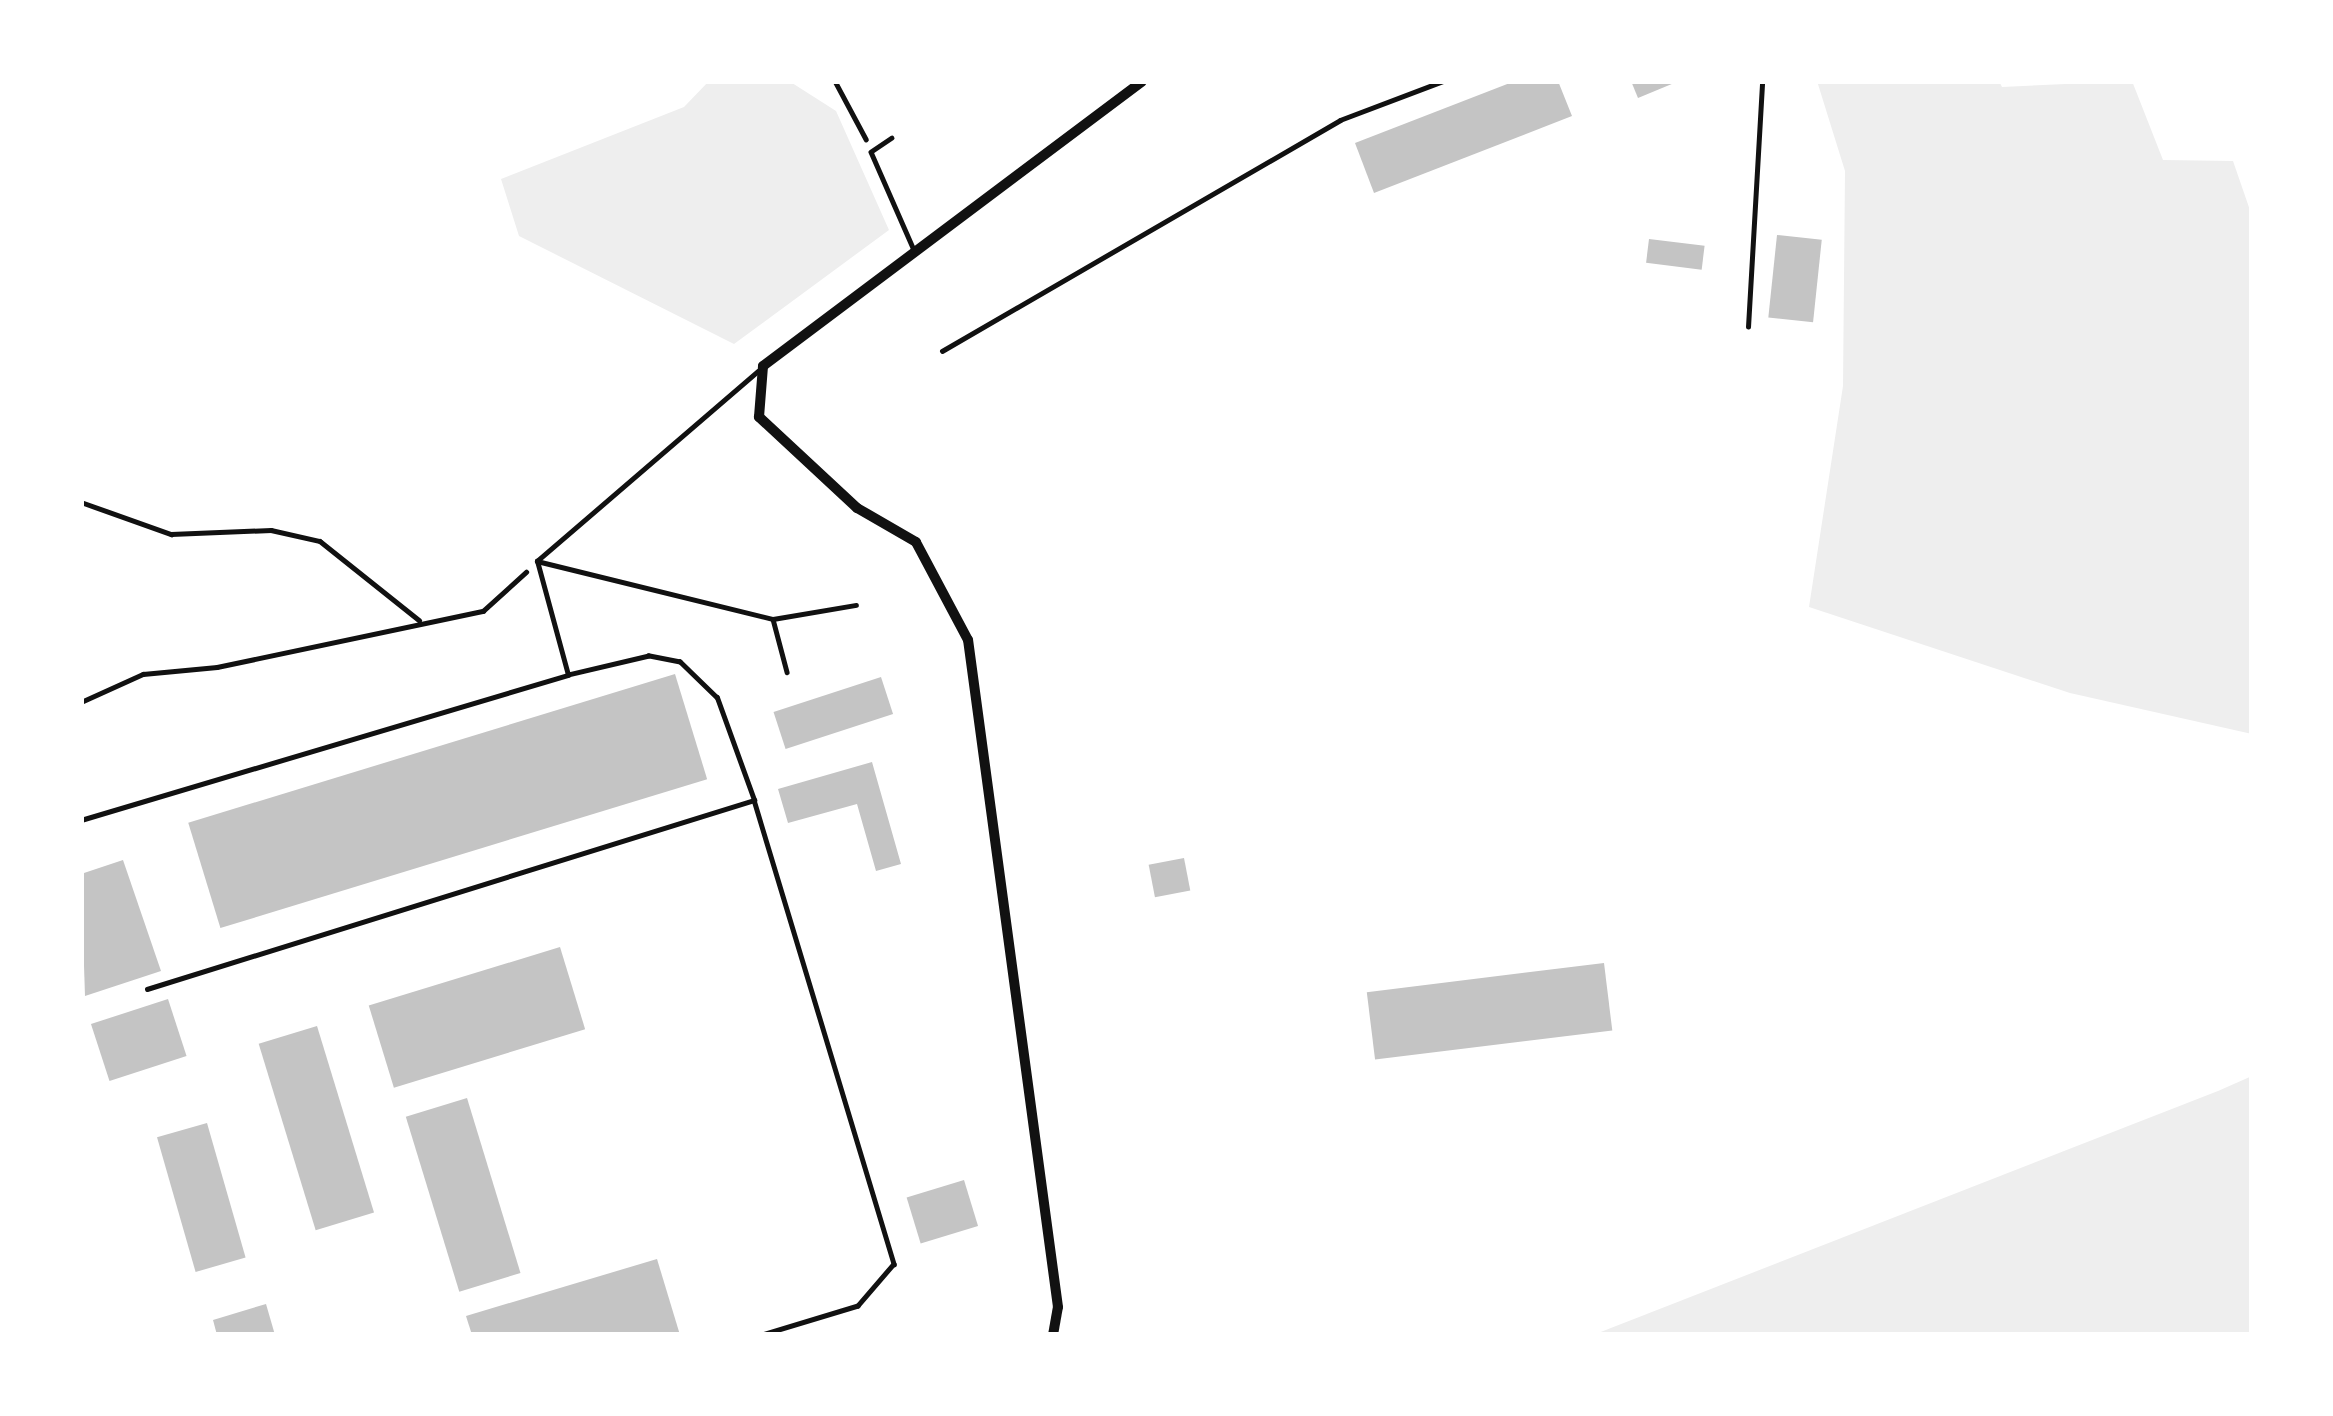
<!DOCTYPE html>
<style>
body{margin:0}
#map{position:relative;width:2333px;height:1416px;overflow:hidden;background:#fff;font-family:Lora,serif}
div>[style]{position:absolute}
.green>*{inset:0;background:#eee}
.building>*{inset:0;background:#c4c4c4;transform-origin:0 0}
.path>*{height:4.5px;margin:-2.25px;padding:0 2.25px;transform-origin:2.25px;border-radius:2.25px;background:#111}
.service>*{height:4.5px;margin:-2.25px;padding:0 2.25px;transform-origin:2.25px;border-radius:2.25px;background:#111}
.minor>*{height:10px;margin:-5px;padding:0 5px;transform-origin:5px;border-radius:5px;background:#111}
span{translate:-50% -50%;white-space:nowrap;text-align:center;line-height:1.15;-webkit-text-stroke:12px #fff;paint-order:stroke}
.frame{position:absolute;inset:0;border:84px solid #fff;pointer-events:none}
</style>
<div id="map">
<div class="green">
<i style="clip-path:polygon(709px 81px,789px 81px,836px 111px,889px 230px,734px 344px,519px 236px,501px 179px,684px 107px)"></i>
<i style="clip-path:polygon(1817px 81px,1999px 81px,2002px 87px,2132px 81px,2163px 160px,2233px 161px,2252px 216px,2252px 734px,2070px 693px,1809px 607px,1843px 386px,1845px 171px)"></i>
<i style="clip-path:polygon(2252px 1076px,2252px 1335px,1593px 1335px,2218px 1091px)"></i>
</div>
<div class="building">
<i style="clip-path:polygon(1515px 81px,1558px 81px,1572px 116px,1374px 193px,1355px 143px)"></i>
<i style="clip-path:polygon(1631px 81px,1679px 81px,1638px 98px)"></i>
<i style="left:1777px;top:235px;width:45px;height:83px;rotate:6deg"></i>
<i style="left:1649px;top:239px;width:56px;height:24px;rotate:7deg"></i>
<i style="left:675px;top:674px;width:110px;height:509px;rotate:73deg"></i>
<i style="left:881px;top:677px;width:39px;height:113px;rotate:72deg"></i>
<i style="clip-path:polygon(872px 762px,901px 864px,876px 871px,857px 804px,788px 823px,778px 789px)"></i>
<i style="left:1184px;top:858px;width:33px;height:36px;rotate:79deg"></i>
<i style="clip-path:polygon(123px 860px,161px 971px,85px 996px,81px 874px)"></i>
<i style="left:560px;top:947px;width:86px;height:200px;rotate:73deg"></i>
<i style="left:1604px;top:963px;width:68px;height:239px;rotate:83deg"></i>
<i style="left:168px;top:999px;width:60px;height:81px;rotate:72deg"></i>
<i style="left:317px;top:1026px;width:195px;height:61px;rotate:73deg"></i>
<i style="left:467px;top:1098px;width:183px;height:64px;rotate:73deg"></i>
<i style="left:207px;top:1123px;width:140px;height:52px;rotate:74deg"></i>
<i style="left:964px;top:1180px;width:48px;height:60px;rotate:73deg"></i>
<i style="clip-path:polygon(657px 1259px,680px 1335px,472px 1335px,466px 1316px)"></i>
<i style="clip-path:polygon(266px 1304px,275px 1335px,217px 1335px,213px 1320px)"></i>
</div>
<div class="path">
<i style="left:835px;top:81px;width:66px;rotate:61.9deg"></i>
<i style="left:81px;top:502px;width:96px;rotate:19.6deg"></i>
<i style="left:171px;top:534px;width:100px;rotate:-2.3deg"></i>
<i style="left:271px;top:530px;width:50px;rotate:12.7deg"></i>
<i style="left:320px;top:541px;width:127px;rotate:38.6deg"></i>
<i style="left:81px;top:702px;width:68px;rotate:-24.3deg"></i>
<i style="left:143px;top:674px;width:74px;rotate:-5.4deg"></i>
<i style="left:217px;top:667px;width:272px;rotate:-11.9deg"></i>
<i style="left:483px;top:611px;width:58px;rotate:-42.2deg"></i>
</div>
<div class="service">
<i style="left:892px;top:138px;width:25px;rotate:146deg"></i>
<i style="left:871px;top:152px;width:107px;rotate:66.3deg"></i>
<i style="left:1748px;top:327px;width:246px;rotate:-86.7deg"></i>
<i style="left:942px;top:351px;width:460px;rotate:-30.1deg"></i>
<i style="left:1340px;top:120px;width:110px;rotate:-20.7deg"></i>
<i style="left:537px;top:561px;width:243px;rotate:13.8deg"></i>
<i style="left:773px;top:619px;width:84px;rotate:-9.6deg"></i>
<i style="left:773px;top:619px;width:55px;rotate:75.2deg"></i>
<i style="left:754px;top:800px;width:485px;rotate:73.2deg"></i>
<i style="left:894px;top:1264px;width:55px;rotate:130.6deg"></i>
<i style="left:858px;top:1306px;width:100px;rotate:163.2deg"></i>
<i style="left:81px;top:820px;width:508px;rotate:-16.58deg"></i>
<i style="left:147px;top:989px;width:636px;rotate:-17.29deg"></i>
<i style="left:754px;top:800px;width:109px;rotate:-109.9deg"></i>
<i style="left:717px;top:698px;width:52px;rotate:-135.8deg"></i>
<i style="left:680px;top:662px;width:32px;rotate:-169deg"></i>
<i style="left:649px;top:656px;width:83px;rotate:166.8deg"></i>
<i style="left:568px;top:675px;width:118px;rotate:-105.2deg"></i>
<i style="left:537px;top:561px;width:291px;rotate:-40.7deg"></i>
</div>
<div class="minor">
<i style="left:1053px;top:1335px;width:28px;rotate:-80deg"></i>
<i style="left:1058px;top:1307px;width:673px;rotate:-97.68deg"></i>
<i style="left:968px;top:640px;width:111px;rotate:-118deg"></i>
<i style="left:916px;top:542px;width:68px;rotate:-150deg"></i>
<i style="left:857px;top:508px;width:134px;rotate:-137.1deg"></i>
<i style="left:759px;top:417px;width:51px;rotate:-85.5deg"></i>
<i style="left:763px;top:366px;width:474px;rotate:-36.9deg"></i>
</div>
<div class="frame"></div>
</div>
